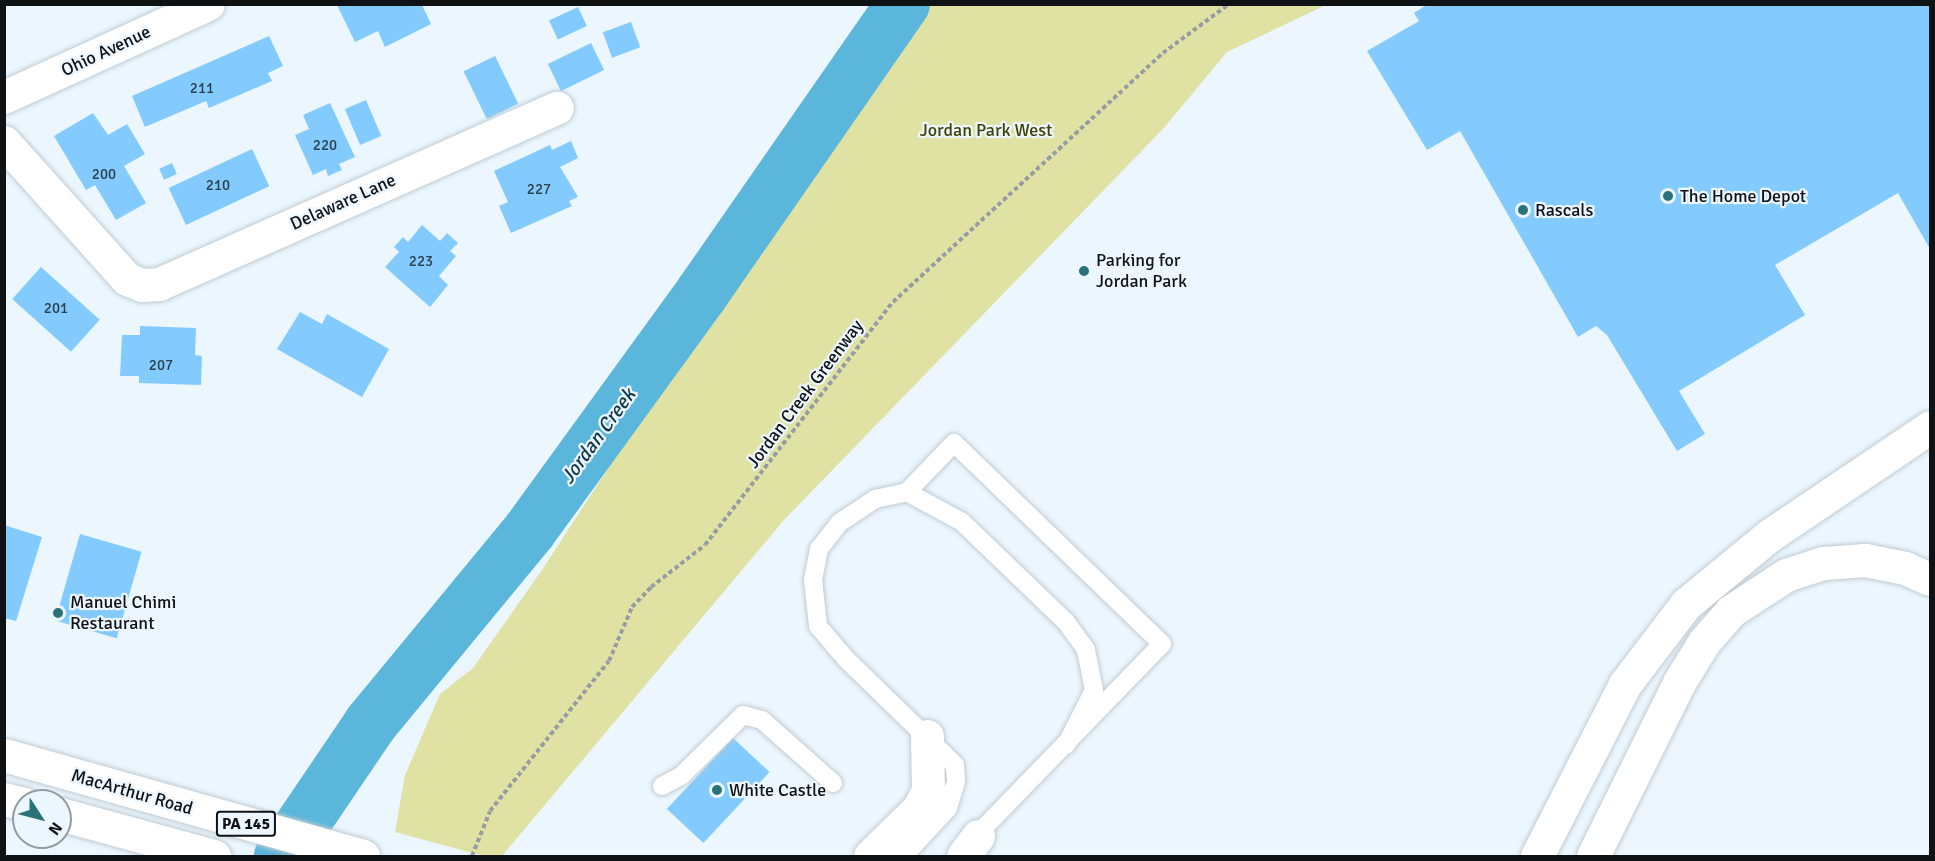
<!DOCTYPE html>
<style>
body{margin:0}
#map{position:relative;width:1935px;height:861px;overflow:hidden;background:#ebf6fe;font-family:Signika,sans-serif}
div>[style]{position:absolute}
.green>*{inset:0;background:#dfe2a3}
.river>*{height:54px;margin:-27px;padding:0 27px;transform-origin:27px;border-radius:27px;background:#5bb6db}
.building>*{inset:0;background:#83cbfe;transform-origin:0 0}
.path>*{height:4px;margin-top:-2px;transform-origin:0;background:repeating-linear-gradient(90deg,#969ea4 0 4.5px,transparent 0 7.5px)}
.roads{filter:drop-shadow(0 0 2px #c0cbd3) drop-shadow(0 0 2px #c0cbd3)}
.service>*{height:18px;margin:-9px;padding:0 9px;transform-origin:9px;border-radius:9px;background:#fff}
.minor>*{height:33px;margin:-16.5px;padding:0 16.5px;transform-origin:16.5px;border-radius:16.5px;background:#fff}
.primary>*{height:33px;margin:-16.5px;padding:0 16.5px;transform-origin:16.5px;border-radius:16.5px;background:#fff}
.motorway>*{height:33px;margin:-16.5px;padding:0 16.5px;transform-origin:16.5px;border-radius:16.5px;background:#fff}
.dots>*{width:16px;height:16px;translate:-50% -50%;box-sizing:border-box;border:3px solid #ebf6fe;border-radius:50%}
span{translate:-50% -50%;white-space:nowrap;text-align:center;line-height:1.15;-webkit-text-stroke:4.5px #ebf6fe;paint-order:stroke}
.number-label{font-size:15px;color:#2c404f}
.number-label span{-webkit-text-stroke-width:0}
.shield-label span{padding:2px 4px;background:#ebf6fe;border:2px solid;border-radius:4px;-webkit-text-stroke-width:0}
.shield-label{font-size:16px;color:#0f1215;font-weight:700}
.street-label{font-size:18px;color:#0f1215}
.park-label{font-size:18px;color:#414100}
.poi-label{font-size:18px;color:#0f1215}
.left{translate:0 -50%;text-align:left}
.water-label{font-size:20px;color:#0e3747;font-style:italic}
.frame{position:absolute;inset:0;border:6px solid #0f1215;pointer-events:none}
.north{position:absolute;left:12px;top:789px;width:60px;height:60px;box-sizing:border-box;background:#ebf6fe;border:2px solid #939ba1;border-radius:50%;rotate:126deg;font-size:16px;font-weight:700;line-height:24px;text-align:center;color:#0f1215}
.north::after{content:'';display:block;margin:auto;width:21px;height:27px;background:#297378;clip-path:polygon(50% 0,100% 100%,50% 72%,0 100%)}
</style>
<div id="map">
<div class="green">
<i style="clip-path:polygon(927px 5px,1326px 5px,1227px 52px,1163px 129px,784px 520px,502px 856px,484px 856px,395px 832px,405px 775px,440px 694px,473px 668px,542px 570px,750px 250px,900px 35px)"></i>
</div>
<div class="river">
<i style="left:281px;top:856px;width:161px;rotate:-55.9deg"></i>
<i style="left:371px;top:723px;width:250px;rotate:-50.5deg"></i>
<i style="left:530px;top:530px;width:293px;rotate:-54deg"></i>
<i style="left:702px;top:293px;width:352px;rotate:-55.2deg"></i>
</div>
<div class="building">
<i style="clip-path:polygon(1428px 4px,1930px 4px,1930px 249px,1898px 193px,1775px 265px,1805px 315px,1679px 391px,1705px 434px,1677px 451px,1607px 335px,1596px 326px,1578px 337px,1460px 131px,1427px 150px,1367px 51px,1419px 21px,1414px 13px)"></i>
<i style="clip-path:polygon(337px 5px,422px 5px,431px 24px,385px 47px,378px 31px,355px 42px)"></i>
<i style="left:578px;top:7px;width:21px;height:32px;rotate:65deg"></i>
<i style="left:631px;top:22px;width:27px;height:30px;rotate:70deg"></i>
<i style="clip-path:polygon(269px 36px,283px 66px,268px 73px,272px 81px,209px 108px,206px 101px,145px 127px,132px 96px)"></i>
<i style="left:591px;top:43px;width:30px;height:48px;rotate:64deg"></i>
<i style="left:495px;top:56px;width:53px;height:35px;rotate:64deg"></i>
<i style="left:366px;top:100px;width:39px;height:23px;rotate:67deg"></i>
<i style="clip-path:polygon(330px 103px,355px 157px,339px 164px,342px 170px,328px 176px,326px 169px,313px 175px,295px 135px,309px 129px,303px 115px)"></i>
<i style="clip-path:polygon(93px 113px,108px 135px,127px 124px,145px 154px,124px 166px,146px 203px,116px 220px,95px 185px,86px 190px,54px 136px)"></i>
<i style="clip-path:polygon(571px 141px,578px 158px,560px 167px,578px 197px,569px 201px,572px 206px,511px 233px,499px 206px,508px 202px,494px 171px,550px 145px,552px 150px)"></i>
<i style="left:252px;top:149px;width:41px;height:92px;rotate:65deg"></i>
<i style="left:172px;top:163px;width:12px;height:14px;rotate:66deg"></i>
<i style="clip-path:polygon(422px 225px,440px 241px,447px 233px,458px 243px,450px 251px,456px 256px,439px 276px,448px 285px,430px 307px,385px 267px,399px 252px,394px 247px,403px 237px,408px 242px)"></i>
<i style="left:41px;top:267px;width:79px;height:43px;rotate:42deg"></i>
<i style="clip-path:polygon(300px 312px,322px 324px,327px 314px,389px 349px,362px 397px,277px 349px)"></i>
<i style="clip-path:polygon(140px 326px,196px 328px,195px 355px,202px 356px,201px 385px,139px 383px,139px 376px,120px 376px,122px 335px,140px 335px)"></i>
<i style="clip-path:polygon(4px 525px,42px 537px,16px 621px,4px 618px)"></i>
<i style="left:80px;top:534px;width:64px;height:90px;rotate:16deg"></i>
<i style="left:733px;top:738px;width:50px;height:97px;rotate:43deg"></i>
</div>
<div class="path">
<i style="left:472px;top:856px;width:48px;rotate:-68.2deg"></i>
<i style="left:490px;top:811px;width:191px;rotate:-51.6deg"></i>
<i style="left:609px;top:661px;width:59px;rotate:-66.9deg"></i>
<i style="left:632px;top:607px;width:28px;rotate:-46deg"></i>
<i style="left:651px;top:587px;width:68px;rotate:-37.9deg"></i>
<i style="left:705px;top:545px;width:307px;rotate:-52.3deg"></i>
<i style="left:893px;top:302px;width:367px;rotate:-42.7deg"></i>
<i style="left:1163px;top:53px;width:82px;rotate:-36.6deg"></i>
</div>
<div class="roads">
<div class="service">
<i style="left:907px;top:492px;width:68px;rotate:-46.2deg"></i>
<i style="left:954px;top:443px;width:289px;rotate:44deg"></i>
<i style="left:1162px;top:644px;width:273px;rotate:134.1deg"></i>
<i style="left:662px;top:786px;width:21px;rotate:-28deg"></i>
<i style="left:681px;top:776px;width:87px;rotate:-44.5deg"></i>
<i style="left:743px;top:715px;width:20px;rotate:15deg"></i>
<i style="left:762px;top:720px;width:95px;rotate:41.6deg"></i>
<i style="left:904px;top:856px;width:65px;rotate:-47.5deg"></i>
<i style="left:948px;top:808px;width:28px;rotate:-73deg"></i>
<i style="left:956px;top:781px;width:16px;rotate:-94deg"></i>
<i style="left:955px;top:765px;width:152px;rotate:-135.8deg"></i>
<i style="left:846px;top:659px;width:43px;rotate:-130.3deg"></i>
<i style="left:818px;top:626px;width:46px;rotate:-96.2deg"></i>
<i style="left:813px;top:580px;width:32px;rotate:-79deg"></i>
<i style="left:819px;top:549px;width:33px;rotate:-52deg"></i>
<i style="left:839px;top:523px;width:43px;rotate:-33.7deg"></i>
<i style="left:875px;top:499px;width:33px;rotate:-12deg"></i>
<i style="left:907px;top:492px;width:63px;rotate:28.6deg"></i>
<i style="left:962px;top:522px;width:144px;rotate:43.9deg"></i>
<i style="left:1066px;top:622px;width:34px;rotate:54deg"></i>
<i style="left:1086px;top:650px;width:41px;rotate:78.7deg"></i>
<i style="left:1094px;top:690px;width:62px;rotate:117deg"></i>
</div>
<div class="minor">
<i style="left:4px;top:97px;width:224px;rotate:-24.5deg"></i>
<i style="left:4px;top:142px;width:184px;rotate:48.1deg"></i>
<i style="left:127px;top:279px;width:16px;rotate:22deg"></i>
<i style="left:142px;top:285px;width:17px;rotate:-3deg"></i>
<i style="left:159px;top:284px;width:435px;rotate:-23.9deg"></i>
</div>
<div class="primary">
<i style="left:4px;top:755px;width:373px;rotate:15.7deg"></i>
<i style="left:4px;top:799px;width:21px;rotate:14deg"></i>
<i style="left:60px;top:814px;width:160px;rotate:15.3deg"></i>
<i style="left:870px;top:856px;width:67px;rotate:-44.4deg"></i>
<i style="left:918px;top:809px;width:21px;rotate:-62deg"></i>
<i style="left:928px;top:790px;width:54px;rotate:-91.1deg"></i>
<i style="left:963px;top:856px;width:25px;rotate:-53deg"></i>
</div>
<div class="motorway">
<i style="left:1537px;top:856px;width:193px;rotate:-62.9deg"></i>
<i style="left:1625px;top:684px;width:101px;rotate:-52.7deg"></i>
<i style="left:1686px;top:604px;width:109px;rotate:-39.4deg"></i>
<i style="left:1770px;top:535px;width:193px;rotate:-34deg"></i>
<i style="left:1593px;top:856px;width:195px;rotate:-63.6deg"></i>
<i style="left:1680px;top:681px;width:46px;rotate:-58.4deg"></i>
<i style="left:1704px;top:642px;width:41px;rotate:-48.9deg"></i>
<i style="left:1731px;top:611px;width:66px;rotate:-33.2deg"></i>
<i style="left:1786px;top:575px;width:40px;rotate:-18deg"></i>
<i style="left:1824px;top:563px;width:41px;rotate:-4.2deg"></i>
<i style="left:1865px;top:560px;width:41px;rotate:11.3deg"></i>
<i style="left:1905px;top:568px;width:27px;rotate:24deg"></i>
</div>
</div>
<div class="dots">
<i style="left:1668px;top:196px;background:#297378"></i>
<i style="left:1523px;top:210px;background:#297378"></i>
<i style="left:1084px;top:271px;background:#297378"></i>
<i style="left:58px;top:613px;background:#297378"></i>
<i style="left:717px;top:790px;background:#297378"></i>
</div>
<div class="number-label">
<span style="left:202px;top:89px">211</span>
<span style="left:325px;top:146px">220</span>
<span style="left:104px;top:175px">200</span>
<span style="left:218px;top:186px">210</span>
<span style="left:539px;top:190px">227</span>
<span style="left:421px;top:262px">223</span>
<span style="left:56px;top:309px">201</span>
<span style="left:161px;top:366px">207</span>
</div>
<div class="shield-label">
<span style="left:246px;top:824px">PA 145</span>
</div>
<div class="street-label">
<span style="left:106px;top:51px;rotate:-25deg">Ohio Avenue</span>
<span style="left:343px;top:202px;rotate:-24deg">Delaware Lane</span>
<span style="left:805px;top:394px;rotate:-53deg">Jordan Creek Greenway</span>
<span style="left:132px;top:792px;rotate:16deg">MacArthur Road</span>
</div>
<div class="park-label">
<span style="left:986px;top:130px">Jordan Park West</span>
</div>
<div class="poi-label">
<span class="left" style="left:1680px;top:196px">The Home Depot</span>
<span class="left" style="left:1535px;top:210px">Rascals</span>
<span class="left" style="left:1096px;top:271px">Parking for<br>Jordan Park</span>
<span class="left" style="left:70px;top:613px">Manuel Chimi<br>Restaurant</span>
<span class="left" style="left:729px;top:790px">White Castle</span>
</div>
<div class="water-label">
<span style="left:598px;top:436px;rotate:-54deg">Jordan Creek</span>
</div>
<div class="frame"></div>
<div class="north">N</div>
</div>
